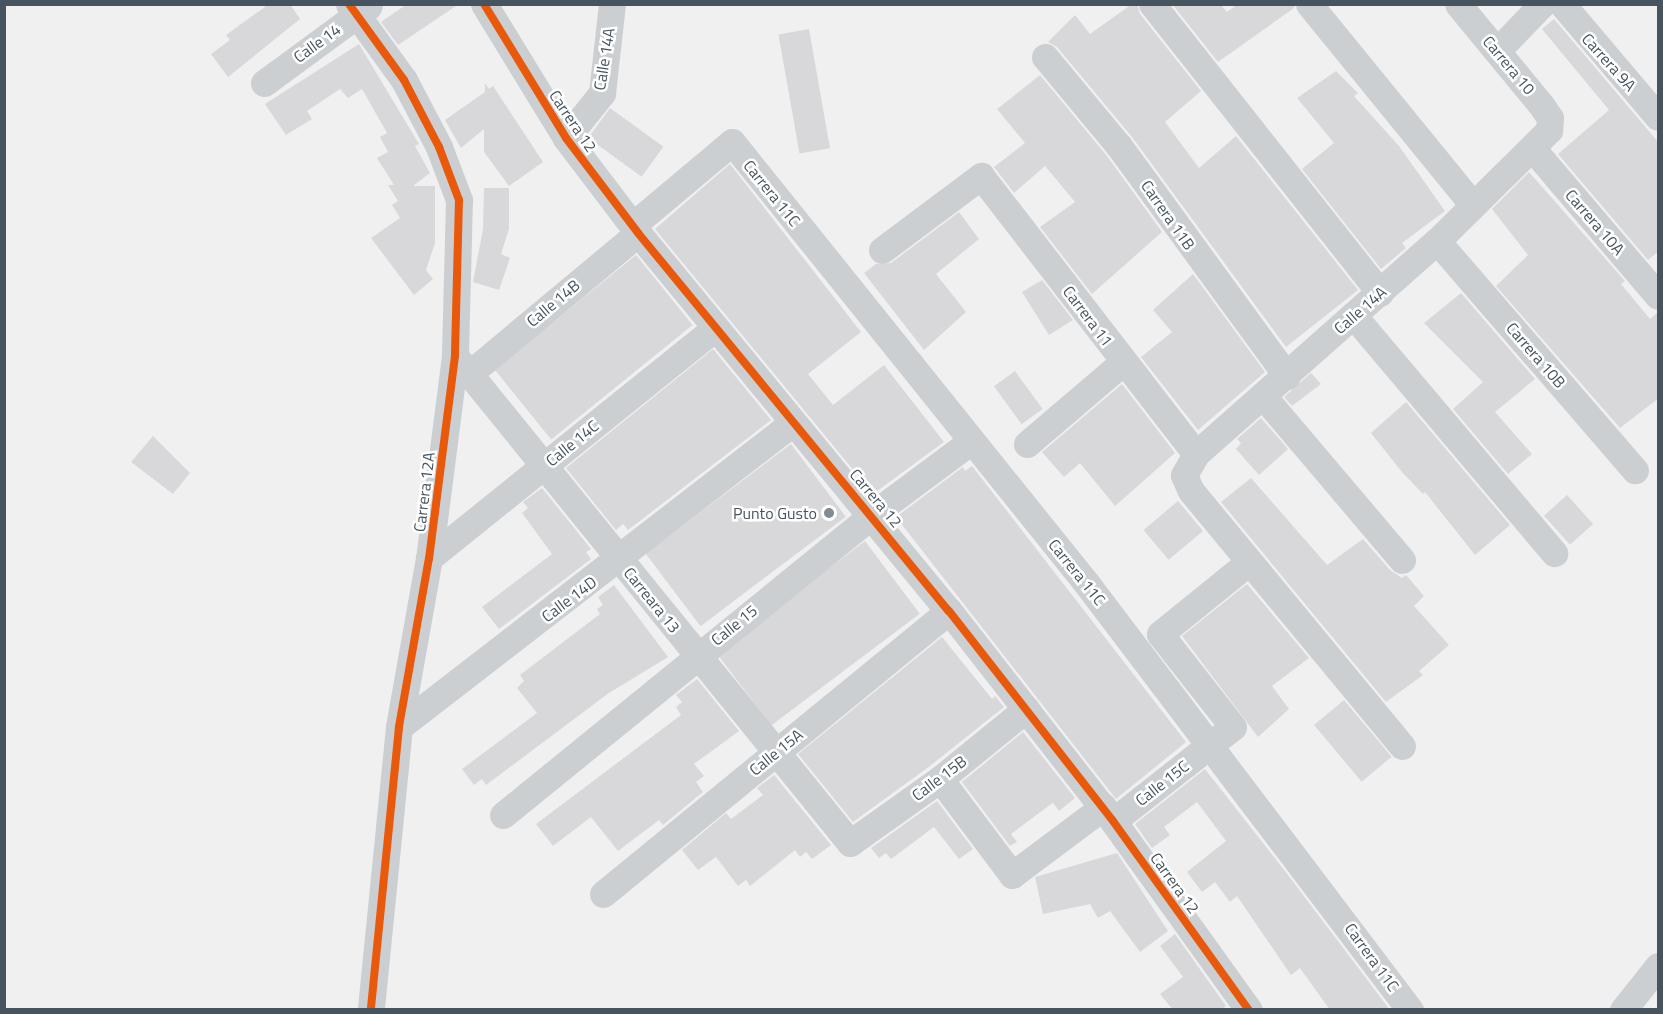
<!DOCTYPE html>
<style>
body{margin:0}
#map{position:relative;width:1663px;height:1014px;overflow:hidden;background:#f1f0f0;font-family:"Titillium Web",sans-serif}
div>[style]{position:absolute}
.building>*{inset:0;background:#d8d8db;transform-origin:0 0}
.minor>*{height:27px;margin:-13.5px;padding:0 13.5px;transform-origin:13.5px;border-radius:13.5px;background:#cccfd1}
.cycleway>*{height:8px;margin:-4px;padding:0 4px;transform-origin:4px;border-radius:4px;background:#e8590c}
.dots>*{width:16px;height:16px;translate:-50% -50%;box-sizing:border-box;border:3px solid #fff;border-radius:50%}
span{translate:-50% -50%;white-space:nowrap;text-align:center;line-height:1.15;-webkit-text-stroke:5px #fff;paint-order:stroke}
.street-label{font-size:16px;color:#45545f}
.poi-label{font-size:16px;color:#45545f}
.right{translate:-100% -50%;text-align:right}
.frame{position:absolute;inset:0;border:6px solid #45545f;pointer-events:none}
</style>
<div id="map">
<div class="building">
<i style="clip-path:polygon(269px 4px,290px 4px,300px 19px,228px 77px,211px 54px,230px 40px,226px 35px)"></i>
<i style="clip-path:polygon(407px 4px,459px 4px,398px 45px,381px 22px)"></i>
<i style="clip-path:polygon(1132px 4px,1137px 4px,1140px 14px,1201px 91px,1165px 122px,1199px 168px,1236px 136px,1358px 290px,1286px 347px,1132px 137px,1057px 47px,1048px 42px,1075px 15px,1090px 34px)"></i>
<i style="clip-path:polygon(1172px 4px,1220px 4px,1227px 12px,1238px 4px,1294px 4px,1294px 8px,1218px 62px)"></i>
<i style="clip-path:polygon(1554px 19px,1659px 143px,1659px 251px,1648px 260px,1558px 154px,1609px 110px,1542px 29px)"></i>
<i style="left:809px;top:29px;width:121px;height:31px;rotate:80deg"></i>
<i style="clip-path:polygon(359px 44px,419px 144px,415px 146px,430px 173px,413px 186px,435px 186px,435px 243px,426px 270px,433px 279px,414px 295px,371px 238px,400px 218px,392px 205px,398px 201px,388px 185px,394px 185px,377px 158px,388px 152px,380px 137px,387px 133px,362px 89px,348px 98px,340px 89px,307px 111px,312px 119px,286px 135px,265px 104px)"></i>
<i style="clip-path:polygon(1336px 71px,1358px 93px,1354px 96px,1399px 146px,1445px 211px,1402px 243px,1406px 248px,1381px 269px,1302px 169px,1334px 143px,1297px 98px)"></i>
<i style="clip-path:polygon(1040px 75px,1107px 156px,1162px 232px,1092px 294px,1040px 227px,1075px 202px,1045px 166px,1014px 193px,994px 167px,1025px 143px,997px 109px)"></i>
<i style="clip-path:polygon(485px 83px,489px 89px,493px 86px,543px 162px,509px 186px,484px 152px,484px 129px,461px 148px,445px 120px,485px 92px)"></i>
<i style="left:610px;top:108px;width:66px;height:37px;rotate:36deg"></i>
<i style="clip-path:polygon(730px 164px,861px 332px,808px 374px,833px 405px,884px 365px,944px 442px,873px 494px,655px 229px)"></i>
<i style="clip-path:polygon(1529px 172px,1625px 281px,1621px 284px,1650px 319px,1659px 311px,1659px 398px,1620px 428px,1496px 286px,1528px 255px,1492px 209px)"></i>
<i style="clip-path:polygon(484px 188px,509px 188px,509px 229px,501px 254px,510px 258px,499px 290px,473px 282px,483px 229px)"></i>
<i style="clip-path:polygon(959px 212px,979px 239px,936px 274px,966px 312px,924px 350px,864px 273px,876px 264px,891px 263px)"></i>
<i style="left:636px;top:255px;width:90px;height:182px;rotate:51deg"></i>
<i style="clip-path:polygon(1193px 274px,1265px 372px,1198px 430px,1141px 357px,1172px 332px,1153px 310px)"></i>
<i style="clip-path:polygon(1042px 280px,1073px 320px,1049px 335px,1022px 292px)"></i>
<i style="clip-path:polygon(1461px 293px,1535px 379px,1495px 412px,1532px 454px,1508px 474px,1453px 409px,1483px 382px,1424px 323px)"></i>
<i style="clip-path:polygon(713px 349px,771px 420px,628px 530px,623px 524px,616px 530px,566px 468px)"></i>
<i style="left:1015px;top:371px;width:47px;height:26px;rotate:54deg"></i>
<i style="clip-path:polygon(1311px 373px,1321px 384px,1292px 406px,1284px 397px)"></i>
<i style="clip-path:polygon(1122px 384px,1175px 453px,1115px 506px,1080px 463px,1064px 477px,1042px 452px)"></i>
<i style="clip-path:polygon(1406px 402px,1510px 525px,1475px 555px,1425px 492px,1423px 494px,1402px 472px,1371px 433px)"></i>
<i style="clip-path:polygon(1261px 418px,1288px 449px,1259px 475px,1236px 449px,1241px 443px,1237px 439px)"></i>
<i style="clip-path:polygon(153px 436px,190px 473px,173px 494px,131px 462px)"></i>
<i style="left:791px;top:444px;width:91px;height:182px;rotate:53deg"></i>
<i style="clip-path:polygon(972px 466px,1186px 742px,1116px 799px,896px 517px,963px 467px,965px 471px)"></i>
<i style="clip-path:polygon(1251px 478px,1327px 565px,1363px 539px,1390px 570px,1402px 578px,1406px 575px,1424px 596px,1414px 606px,1449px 645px,1419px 671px,1423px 675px,1386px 702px,1221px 502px)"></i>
<i style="clip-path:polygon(542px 488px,591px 549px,586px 552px,591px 559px,499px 629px,482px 607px,552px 554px,522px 513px,528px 508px,523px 502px)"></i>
<i style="left:1567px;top:495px;width:39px;height:31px;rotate:48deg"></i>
<i style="left:1178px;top:501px;width:39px;height:45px;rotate:50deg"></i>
<i style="left:865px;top:541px;width:91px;height:186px;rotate:53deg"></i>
<i style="clip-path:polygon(1247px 584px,1309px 658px,1272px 686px,1289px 709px,1258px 737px,1182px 636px)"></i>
<i style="clip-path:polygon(614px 585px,668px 657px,609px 693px,486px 785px,482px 779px,474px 785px,462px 769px,537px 713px,517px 688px,524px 681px,520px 675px,600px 614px,597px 609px,603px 605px,598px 597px)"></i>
<i style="clip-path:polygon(942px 637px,992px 699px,995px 696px,1004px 707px,930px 766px,853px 822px,798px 754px)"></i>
<i style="clip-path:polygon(697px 679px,739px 731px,694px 764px,704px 776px,696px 782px,703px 792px,663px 825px,659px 820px,618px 851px,591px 817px,553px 846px,536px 824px,681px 715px,676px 707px,682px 702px,676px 695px)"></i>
<i style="left:1344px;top:700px;width:74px;height:39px;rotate:50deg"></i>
<i style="clip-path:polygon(1023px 732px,1075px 798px,1059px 811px,1053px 803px,1047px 807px,1011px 834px,1017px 842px,1010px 846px,962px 782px)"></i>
<i style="clip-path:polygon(1205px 769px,1285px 871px,1390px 1010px,1330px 1010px,1300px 968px,1291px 975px,1237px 896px,1230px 902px,1215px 882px,1202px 892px,1187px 872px,1226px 841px,1197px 802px,1164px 827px,1170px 835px,1152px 848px,1135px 824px)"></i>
<i style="clip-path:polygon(774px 775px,831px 845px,812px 859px,806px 852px,800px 857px,795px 850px,750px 886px,746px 880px,738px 886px,716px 857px,698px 870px,682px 850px,726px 813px,731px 819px,763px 795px,757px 788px)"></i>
<i style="clip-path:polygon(937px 801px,973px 849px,959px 859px,934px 827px,891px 859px,886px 853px,879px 858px,871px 848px)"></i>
<i style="clip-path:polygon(1117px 853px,1168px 931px,1140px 952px,1110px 911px,1098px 918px,1090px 904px,1043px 914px,1035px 877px)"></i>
<i style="clip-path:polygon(1175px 934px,1226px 1006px,1221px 1010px,1173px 1010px,1160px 994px,1183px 977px,1160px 946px)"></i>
</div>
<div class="minor">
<i style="left:349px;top:4px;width:94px;rotate:54.1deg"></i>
<i style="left:404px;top:80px;width:76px;rotate:62.4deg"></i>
<i style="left:439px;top:147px;width:57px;rotate:69.3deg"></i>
<i style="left:459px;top:200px;width:156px;rotate:91.5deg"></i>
<i style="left:455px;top:356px;width:204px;rotate:97.3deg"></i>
<i style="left:429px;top:558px;width:172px;rotate:100.1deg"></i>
<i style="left:399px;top:727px;width:284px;rotate:95.7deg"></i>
<i style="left:484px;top:4px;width:157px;rotate:58.5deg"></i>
<i style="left:566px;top:138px;width:119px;rotate:52.8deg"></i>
<i style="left:638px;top:233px;width:489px;rotate:50.6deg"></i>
<i style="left:949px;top:611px;width:266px;rotate:52deg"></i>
<i style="left:1113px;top:821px;width:233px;rotate:54.3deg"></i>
<i style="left:1152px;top:4px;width:368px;rotate:51.7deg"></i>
<i style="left:1309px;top:4px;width:259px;rotate:50.8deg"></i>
<i style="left:1562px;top:4px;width:148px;rotate:49.7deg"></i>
<i style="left:1497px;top:51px;width:65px;rotate:-46.2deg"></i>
<i style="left:1045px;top:57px;width:116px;rotate:50.3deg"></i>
<i style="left:1119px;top:146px;width:285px;rotate:53.9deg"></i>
<i style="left:264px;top:83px;width:130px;rotate:-36.3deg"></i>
<i style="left:566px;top:138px;width:58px;rotate:-51.3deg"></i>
<i style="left:602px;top:93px;width:90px;rotate:-83.6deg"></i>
<i style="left:1532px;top:148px;width:194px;rotate:49.6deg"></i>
<i style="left:633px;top:225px;width:129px;rotate:-40deg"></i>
<i style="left:732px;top:142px;width:567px;rotate:51.23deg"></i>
<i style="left:1087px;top:584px;width:535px;rotate:52.83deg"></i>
<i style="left:1437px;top:241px;width:303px;rotate:49.2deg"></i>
<i style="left:882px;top:250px;width:124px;rotate:-36.8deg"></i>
<i style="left:981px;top:176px;width:351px;rotate:52.3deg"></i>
<i style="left:1353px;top:315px;width:312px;rotate:49.8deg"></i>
<i style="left:455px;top:356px;width:627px;rotate:50.95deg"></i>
<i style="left:850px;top:843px;width:110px;rotate:-35.4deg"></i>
<i style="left:940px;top:779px;width:111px;rotate:-39.1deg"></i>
<i style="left:469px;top:374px;width:220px;rotate:-39.8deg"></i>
<i style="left:1263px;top:396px;width:215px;rotate:49.7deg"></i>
<i style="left:1027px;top:444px;width:126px;rotate:-40.5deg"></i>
<i style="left:429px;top:558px;width:367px;rotate:-38.8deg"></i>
<i style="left:399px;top:727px;width:498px;rotate:-37.7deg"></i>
<i style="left:1402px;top:746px;width:331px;rotate:-129.6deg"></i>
<i style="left:1191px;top:491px;width:17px;rotate:-114deg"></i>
<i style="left:1184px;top:475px;width:24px;rotate:-60deg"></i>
<i style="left:1196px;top:454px;width:322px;rotate:-41.5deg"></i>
<i style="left:1437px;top:241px;width:158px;rotate:-44.7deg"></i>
<i style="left:1549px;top:130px;width:12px;rotate:-85deg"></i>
<i style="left:1550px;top:118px;width:14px;rotate:-124deg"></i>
<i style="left:1542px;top:106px;width:132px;rotate:-129.5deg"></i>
<i style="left:940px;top:779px;width:120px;rotate:53.1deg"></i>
<i style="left:1012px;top:875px;width:114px;rotate:-36.8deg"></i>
<i style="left:503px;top:815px;width:477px;rotate:-39.1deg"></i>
<i style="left:873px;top:514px;width:121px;rotate:-36.6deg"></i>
<i style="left:1113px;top:821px;width:152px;rotate:-38.1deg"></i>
<i style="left:1233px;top:727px;width:118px;rotate:-128.1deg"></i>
<i style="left:1160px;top:634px;width:114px;rotate:-39deg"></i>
<i style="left:603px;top:894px;width:447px;rotate:-39.3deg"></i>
<i style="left:1623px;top:1010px;width:56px;rotate:-51.5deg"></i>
</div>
<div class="cycleway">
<i style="left:349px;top:4px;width:94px;rotate:54.1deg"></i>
<i style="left:404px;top:80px;width:76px;rotate:62.4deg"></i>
<i style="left:439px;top:147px;width:57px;rotate:69.3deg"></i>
<i style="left:459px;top:200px;width:156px;rotate:91.5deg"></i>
<i style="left:455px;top:356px;width:204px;rotate:97.3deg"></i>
<i style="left:429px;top:558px;width:172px;rotate:100.1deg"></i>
<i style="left:399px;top:727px;width:284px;rotate:95.7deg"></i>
<i style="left:484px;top:4px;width:157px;rotate:58.5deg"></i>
<i style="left:566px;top:138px;width:119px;rotate:52.8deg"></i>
<i style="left:638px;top:233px;width:489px;rotate:50.6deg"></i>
<i style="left:949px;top:611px;width:266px;rotate:52deg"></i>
<i style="left:1113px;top:821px;width:233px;rotate:54.3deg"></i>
</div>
<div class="dots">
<i style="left:829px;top:513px;background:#818b92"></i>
</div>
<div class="street-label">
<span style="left:317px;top:43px;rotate:-36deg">Calle 14</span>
<span style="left:604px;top:59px;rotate:-81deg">Calle 14A</span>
<span style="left:1609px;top:62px;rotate:48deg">Carrera 9A</span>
<span style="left:1509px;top:65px;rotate:50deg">Carrera 10</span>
<span style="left:573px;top:121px;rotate:56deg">Carrera 12</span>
<span style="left:772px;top:193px;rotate:51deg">Carrera 11C</span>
<span style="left:1168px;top:215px;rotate:55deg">Carrera 11B</span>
<span style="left:1595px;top:222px;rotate:49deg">Carrera 10A</span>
<span style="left:553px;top:303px;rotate:-40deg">Calle 14B</span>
<span style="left:1360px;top:310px;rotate:-41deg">Calle 14A</span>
<span style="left:1088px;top:316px;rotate:53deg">Carrera 11</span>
<span style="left:1536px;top:355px;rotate:49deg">Carrera 10B</span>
<span style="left:572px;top:443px;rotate:-39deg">Calle 14C</span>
<span style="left:424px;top:492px;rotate:-83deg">Carrera 12A</span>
<span style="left:876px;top:498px;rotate:50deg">Carrera 12</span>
<span style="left:1077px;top:572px;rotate:51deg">Carrera 11C</span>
<span style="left:569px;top:599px;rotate:-37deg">Calle 14D</span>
<span style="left:652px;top:600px;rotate:51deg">Carreara 13</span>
<span style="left:734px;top:625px;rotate:-39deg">Calle 15</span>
<span style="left:776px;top:752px;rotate:-39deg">Calle 15A</span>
<span style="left:939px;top:778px;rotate:-37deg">Calle 15B</span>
<span style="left:1162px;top:783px;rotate:-38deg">Calle 15C</span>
<span style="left:1175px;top:883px;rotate:54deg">Carrera 12</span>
<span style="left:1372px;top:957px;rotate:54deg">Carrera 11C</span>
</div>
<div class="poi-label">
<span class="right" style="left:817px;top:513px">Punto Gusto</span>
</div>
<div class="frame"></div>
</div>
